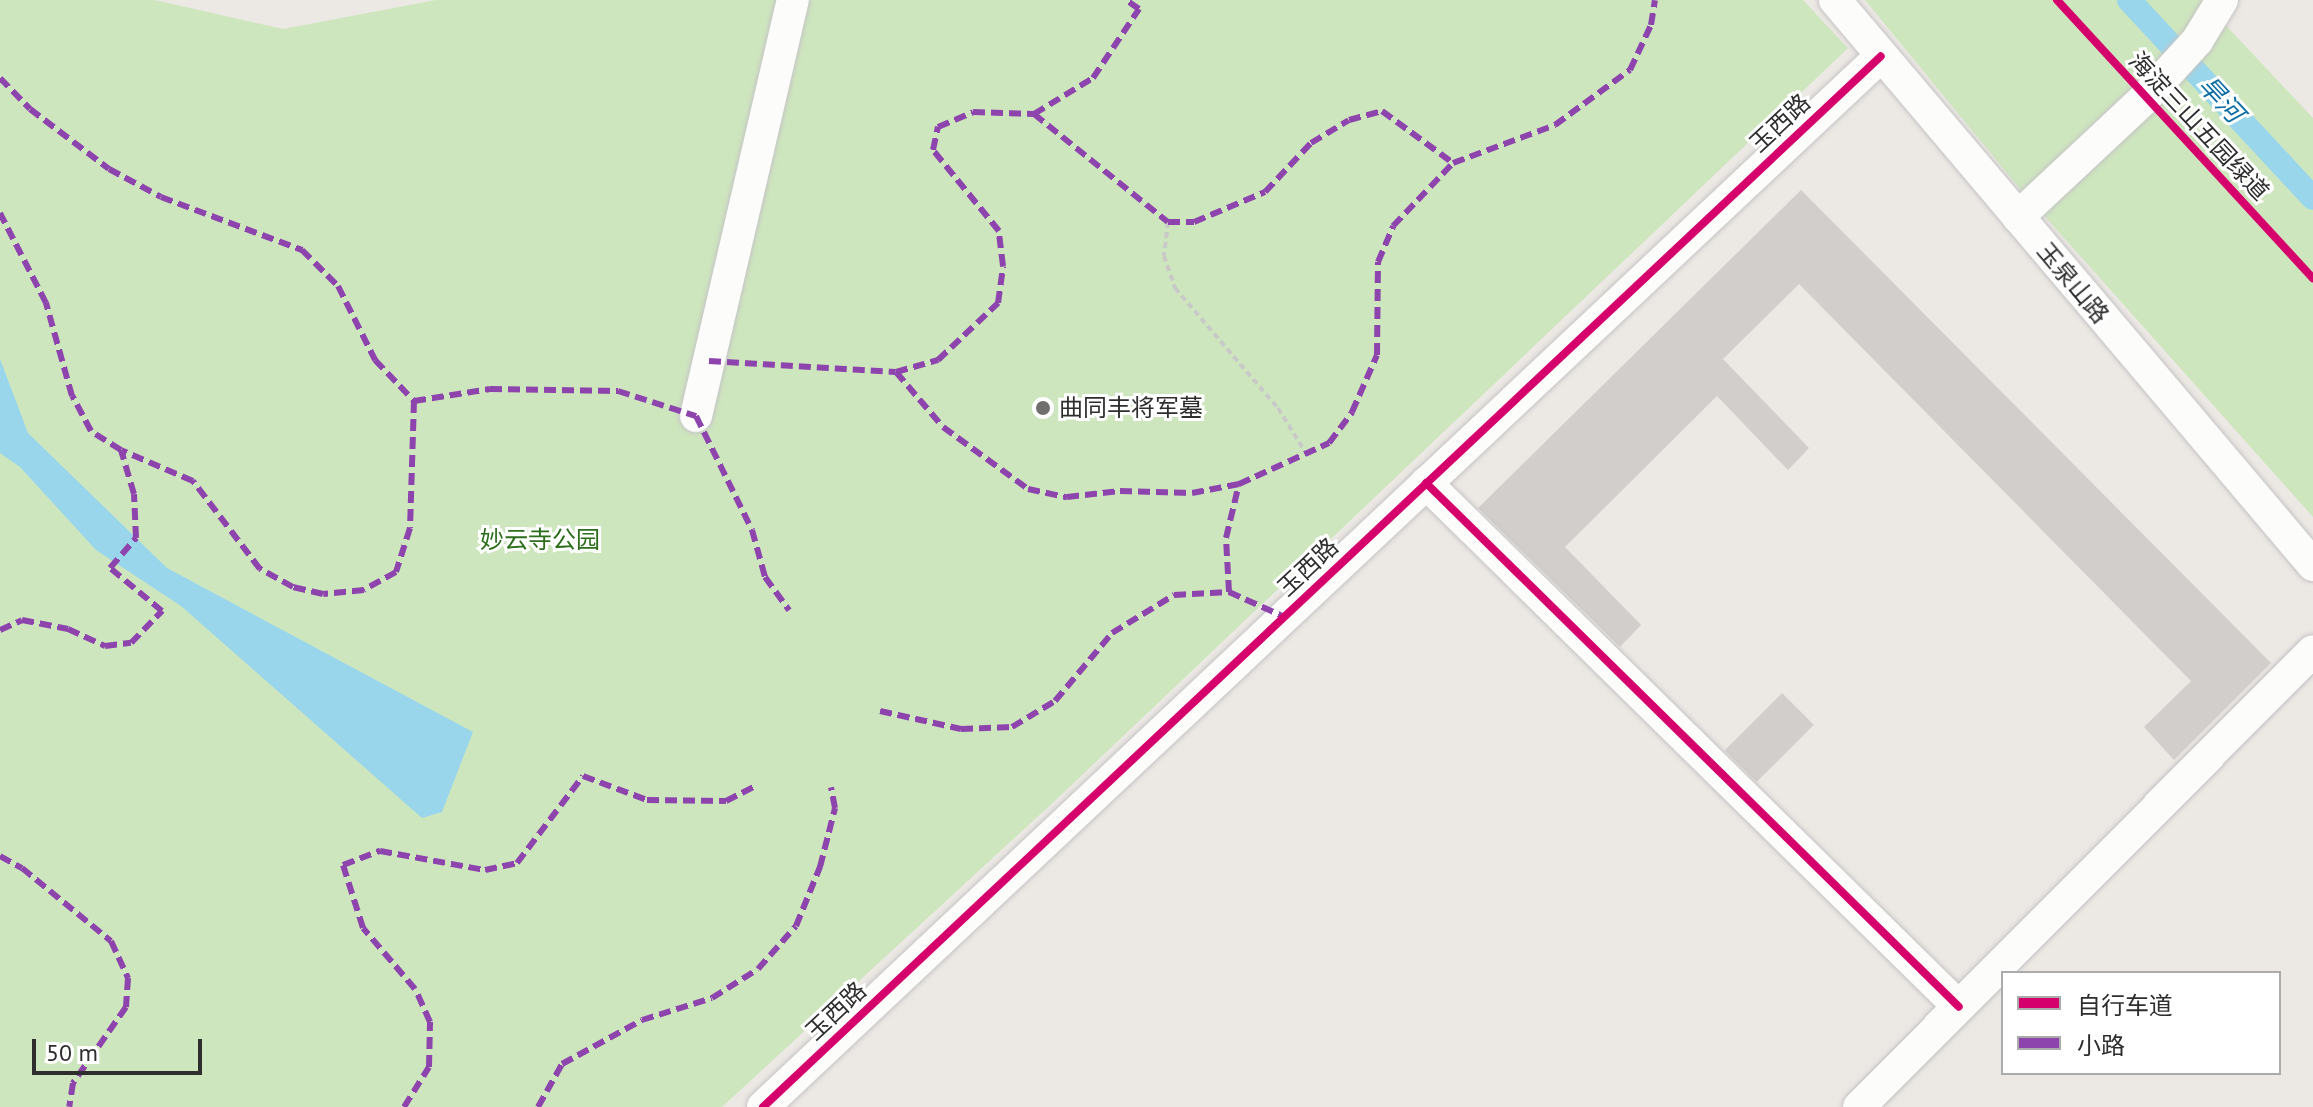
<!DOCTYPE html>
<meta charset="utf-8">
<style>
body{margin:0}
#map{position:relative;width:2313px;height:1107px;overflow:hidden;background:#ece8e4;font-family:"PT Sans","Noto Sans SC",sans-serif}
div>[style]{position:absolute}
.green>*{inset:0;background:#cee6be}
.water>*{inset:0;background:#99d6ec}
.canal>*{height:24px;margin:-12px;padding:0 12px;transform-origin:12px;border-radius:12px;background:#99d6ec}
.building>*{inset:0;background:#d1cecb;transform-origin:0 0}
.path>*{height:4px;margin-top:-2px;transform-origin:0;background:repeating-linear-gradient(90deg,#c9c9c8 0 6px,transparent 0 10px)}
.roads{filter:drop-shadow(0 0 2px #c5c4c5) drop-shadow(0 0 2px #c5c4c5)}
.minor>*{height:32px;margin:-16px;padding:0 16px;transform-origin:16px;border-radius:16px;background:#fcfcfb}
.quiet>*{height:6px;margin-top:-3px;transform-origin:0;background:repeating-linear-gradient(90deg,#8e44ad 0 12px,transparent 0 18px)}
.cycleway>*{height:8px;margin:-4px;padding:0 4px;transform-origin:4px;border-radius:4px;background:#d6006c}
.dots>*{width:22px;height:22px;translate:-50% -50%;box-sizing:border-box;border:4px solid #fff;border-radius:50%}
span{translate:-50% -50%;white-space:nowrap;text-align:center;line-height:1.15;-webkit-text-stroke:6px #fff;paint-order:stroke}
.street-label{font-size:24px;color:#2e2e2e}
.poi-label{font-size:24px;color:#2e2e2e}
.left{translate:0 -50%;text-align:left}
.park-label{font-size:24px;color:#2c6e1b}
.water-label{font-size:26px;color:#0d6fa3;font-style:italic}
.legend{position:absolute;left:2001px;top:971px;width:280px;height:104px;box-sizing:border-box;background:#fff;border:2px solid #ababab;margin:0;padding:10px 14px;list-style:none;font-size:24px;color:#2e2e2e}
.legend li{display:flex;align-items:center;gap:16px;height:40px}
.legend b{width:40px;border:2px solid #ababab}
.scale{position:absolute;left:32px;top:1039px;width:170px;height:36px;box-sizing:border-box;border:4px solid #2e2e2e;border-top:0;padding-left:10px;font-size:24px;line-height:28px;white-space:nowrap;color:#2e2e2e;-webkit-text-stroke:6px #fff;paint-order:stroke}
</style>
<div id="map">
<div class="green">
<i style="clip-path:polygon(0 0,155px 0,283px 29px,436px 0,1803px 0,1848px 48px,1059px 797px,722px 1107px,0 1107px)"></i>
<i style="clip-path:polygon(1865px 0,2202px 0,2313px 118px,2313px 517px,2016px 184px)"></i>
</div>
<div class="water">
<i style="clip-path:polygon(0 359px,28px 433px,167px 568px,473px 732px,442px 812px,422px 818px,181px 606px,96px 550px,20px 467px,0 453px)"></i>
</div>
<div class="canal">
<i style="left:2129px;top:0;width:270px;rotate:47.1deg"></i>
</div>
<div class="building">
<i style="clip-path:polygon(1801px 190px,2271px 663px,2174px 760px,2144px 727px,2191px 681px,1799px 284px,1723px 359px,1809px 448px,1788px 470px,1717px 396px,1565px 547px,1641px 625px,1620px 647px,1478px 508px)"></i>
<i style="left:1782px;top:693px;width:45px;height:81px;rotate:45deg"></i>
</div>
<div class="path">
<i style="left:1168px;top:222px;width:34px;rotate:97deg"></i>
<i style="left:1164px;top:256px;width:34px;rotate:71deg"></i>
<i style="left:1175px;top:288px;width:158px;rotate:49.4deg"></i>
<i style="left:1278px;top:408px;width:55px;rotate:58.3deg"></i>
</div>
<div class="roads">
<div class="minor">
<i style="left:1835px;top:0;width:740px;rotate:49.77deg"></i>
<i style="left:2018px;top:217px;width:173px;rotate:-43.1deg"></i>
<i style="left:2144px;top:99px;width:79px;rotate:-47.6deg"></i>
<i style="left:2197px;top:41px;width:48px;rotate:-58.6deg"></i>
<i style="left:696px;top:416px;width:427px;rotate:-76.9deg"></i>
<i style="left:1426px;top:483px;width:747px;rotate:44.51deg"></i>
<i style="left:763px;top:1107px;width:1534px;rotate:-43.23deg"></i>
<i style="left:1859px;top:1107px;width:643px;rotate:-45.13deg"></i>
</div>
</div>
<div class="quiet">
<i style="left:0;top:78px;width:43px;rotate:45.9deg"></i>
<i style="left:30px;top:109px;width:99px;rotate:37.2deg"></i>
<i style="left:109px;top:169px;width:59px;rotate:28.3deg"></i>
<i style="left:161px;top:197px;width:151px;rotate:20.6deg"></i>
<i style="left:302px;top:250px;width:51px;rotate:45deg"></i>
<i style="left:338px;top:286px;width:83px;rotate:63.4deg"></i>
<i style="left:375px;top:360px;width:57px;rotate:46.4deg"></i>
<i style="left:414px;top:401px;width:127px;rotate:91.8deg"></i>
<i style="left:410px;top:528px;width:46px;rotate:107.7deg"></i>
<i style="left:396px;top:572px;width:37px;rotate:151deg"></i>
<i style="left:364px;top:590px;width:41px;rotate:174.4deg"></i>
<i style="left:323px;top:594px;width:31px;rotate:-167deg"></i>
<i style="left:293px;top:587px;width:38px;rotate:-151deg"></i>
<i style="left:260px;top:569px;width:111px;rotate:-127.3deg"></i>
<i style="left:193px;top:481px;width:78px;rotate:-156.7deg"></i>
<i style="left:121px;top:450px;width:36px;rotate:-148deg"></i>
<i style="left:91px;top:431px;width:40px;rotate:-118deg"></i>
<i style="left:72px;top:396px;width:97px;rotate:-105.6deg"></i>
<i style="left:46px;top:303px;width:101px;rotate:-117.1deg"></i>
<i style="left:1034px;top:114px;width:172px;rotate:38.9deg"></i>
<i style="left:1168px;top:222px;width:26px"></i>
<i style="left:1194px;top:222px;width:77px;rotate:-22.9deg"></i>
<i style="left:1265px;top:192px;width:67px;rotate:-46.8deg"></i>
<i style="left:1311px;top:143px;width:44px;rotate:-31.2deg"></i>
<i style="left:1349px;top:120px;width:34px;rotate:-15deg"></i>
<i style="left:1382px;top:111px;width:88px;rotate:36.2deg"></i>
<i style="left:709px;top:361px;width:187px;rotate:3.4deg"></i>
<i style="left:896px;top:372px;width:72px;rotate:49.5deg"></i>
<i style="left:943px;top:427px;width:105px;rotate:36.1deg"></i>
<i style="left:1028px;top:489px;width:40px;rotate:12deg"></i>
<i style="left:1067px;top:497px;width:53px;rotate:-6.5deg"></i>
<i style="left:1120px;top:491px;width:72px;rotate:1.6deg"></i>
<i style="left:1192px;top:493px;width:48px;rotate:-10.8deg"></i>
<i style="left:896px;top:372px;width:44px;rotate:-15.9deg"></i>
<i style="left:938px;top:360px;width:83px;rotate:-43.5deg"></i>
<i style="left:998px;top:303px;width:37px;rotate:-82deg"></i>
<i style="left:1003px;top:266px;width:35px;rotate:-97deg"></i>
<i style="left:999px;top:231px;width:104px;rotate:-129.2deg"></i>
<i style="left:933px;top:150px;width:24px;rotate:-78deg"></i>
<i style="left:938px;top:127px;width:38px;rotate:-23deg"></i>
<i style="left:973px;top:112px;width:61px;rotate:1.9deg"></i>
<i style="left:1034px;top:114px;width:69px;rotate:-31.4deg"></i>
<i style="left:1093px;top:78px;width:83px;rotate:-56.3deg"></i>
<i style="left:1139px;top:9px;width:16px;rotate:-145deg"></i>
<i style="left:414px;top:401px;width:77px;rotate:-9deg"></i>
<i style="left:490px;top:389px;width:128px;rotate:0.9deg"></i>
<i style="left:618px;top:391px;width:82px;rotate:17.8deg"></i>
<i style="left:696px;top:416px;width:127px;rotate:63.8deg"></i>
<i style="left:752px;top:530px;width:49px;rotate:74.5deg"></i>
<i style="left:765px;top:577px;width:41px;rotate:54deg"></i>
<i style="left:1229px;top:592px;width:54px;rotate:-93.2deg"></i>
<i style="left:1226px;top:538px;width:56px;rotate:-76.5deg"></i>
<i style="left:1239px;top:484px;width:99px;rotate:-24.5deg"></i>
<i style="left:1329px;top:443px;width:39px;rotate:-53deg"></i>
<i style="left:1352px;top:412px;width:62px;rotate:-66.3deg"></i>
<i style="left:1377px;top:355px;width:93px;rotate:-89.4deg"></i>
<i style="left:1378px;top:262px;width:39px;rotate:-67deg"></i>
<i style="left:1393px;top:226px;width:87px;rotate:-46.4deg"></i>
<i style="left:1453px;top:163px;width:109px;rotate:-20.4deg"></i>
<i style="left:1555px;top:125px;width:93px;rotate:-36.3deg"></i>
<i style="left:1630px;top:70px;width:50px;rotate:-65deg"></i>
<i style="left:1651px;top:25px;width:25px;rotate:-81deg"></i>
<i style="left:0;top:630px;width:24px;rotate:-24deg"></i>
<i style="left:22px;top:620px;width:47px;rotate:11.1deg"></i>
<i style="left:68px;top:629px;width:41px;rotate:24.7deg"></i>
<i style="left:105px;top:646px;width:26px;rotate:-7deg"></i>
<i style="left:131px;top:643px;width:45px;rotate:-45.9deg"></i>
<i style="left:162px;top:611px;width:67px;rotate:-140.4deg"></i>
<i style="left:110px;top:568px;width:40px;rotate:-49deg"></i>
<i style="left:136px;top:538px;width:44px;rotate:-92.6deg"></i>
<i style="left:134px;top:494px;width:46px;rotate:-106.5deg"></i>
<i style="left:880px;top:711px;width:83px;rotate:12.5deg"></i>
<i style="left:961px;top:729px;width:51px;rotate:-2.2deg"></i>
<i style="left:1012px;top:727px;width:50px;rotate:-31.2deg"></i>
<i style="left:1055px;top:701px;width:89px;rotate:-50deg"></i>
<i style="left:1112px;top:633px;width:73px;rotate:-31.5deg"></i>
<i style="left:1174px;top:595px;width:55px;rotate:-3.1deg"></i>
<i style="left:1229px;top:592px;width:61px;rotate:24.1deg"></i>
<i style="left:0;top:856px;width:25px;rotate:29deg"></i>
<i style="left:22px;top:868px;width:115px;rotate:39.4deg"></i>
<i style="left:111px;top:941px;width:41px;rotate:65.3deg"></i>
<i style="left:128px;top:978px;width:29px;rotate:94deg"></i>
<i style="left:126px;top:1007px;width:93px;rotate:124.9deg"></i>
<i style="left:73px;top:1083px;width:24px;rotate:99deg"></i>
<i style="left:404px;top:1107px;width:47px;rotate:-58deg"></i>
<i style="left:429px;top:1067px;width:45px;rotate:-88.7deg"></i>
<i style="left:430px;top:1022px;width:36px;rotate:-114deg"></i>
<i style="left:415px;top:989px;width:80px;rotate:-130.4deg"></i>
<i style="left:363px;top:928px;width:66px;rotate:-107.6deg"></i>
<i style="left:343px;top:865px;width:40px;rotate:-21deg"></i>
<i style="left:380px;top:851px;width:107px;rotate:10.3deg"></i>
<i style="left:485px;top:870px;width:33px;rotate:-12deg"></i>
<i style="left:517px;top:863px;width:109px;rotate:-52.8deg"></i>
<i style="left:583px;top:776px;width:68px;rotate:20.6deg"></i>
<i style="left:647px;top:800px;width:79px;rotate:0.7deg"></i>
<i style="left:726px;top:801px;width:35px;rotate:-27deg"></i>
<i style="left:538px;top:1107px;width:49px;rotate:-60.8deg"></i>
<i style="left:562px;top:1064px;width:91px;rotate:-28.8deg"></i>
<i style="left:642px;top:1020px;width:73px;rotate:-17.4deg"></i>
<i style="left:712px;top:998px;width:54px;rotate:-32.2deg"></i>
<i style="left:758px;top:969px;width:57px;rotate:-48.5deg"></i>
<i style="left:796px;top:926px;width:64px;rotate:-67.9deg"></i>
<i style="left:820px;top:867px;width:61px;rotate:-75.7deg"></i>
<i style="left:835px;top:808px;width:21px;rotate:-101deg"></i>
</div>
<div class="cycleway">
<i style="left:2057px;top:0;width:378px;rotate:47.4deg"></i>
<i style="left:1426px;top:483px;width:747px;rotate:44.51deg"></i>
<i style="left:763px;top:1107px;width:1534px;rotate:-43.23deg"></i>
</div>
<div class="dots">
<i style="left:1043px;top:408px;background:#706f6e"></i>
</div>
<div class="street-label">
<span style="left:1780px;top:123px;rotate:-43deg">玉西路</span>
<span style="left:2199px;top:126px;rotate:47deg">海淀三山五园绿道</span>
<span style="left:2073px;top:283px;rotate:50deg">玉泉山路</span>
<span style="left:1308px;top:567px;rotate:-43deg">玉西路</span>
<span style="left:836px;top:1011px;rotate:-43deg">玉西路</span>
</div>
<div class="poi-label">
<span class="left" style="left:1059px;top:408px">曲同丰将军墓</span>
</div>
<div class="park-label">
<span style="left:540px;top:540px">妙云寺公园</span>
</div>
<div class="water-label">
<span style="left:2221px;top:99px;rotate:47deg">旱河</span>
</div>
<ul class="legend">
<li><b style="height:10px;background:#d6006c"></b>自行车道</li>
<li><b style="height:10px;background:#8e44ad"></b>小路</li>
</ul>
<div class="scale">50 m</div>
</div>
